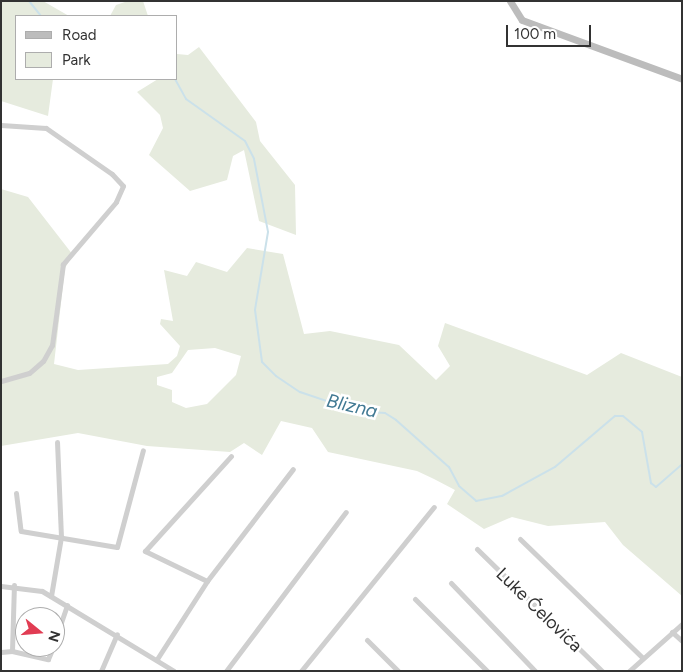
<!DOCTYPE html>
<meta charset="utf-8">
<style>
body{margin:0}
#map{position:relative;width:683px;height:672px;overflow:hidden;background:#fff;font-family:Figtree,sans-serif}
div>[style]{position:absolute}
.green>*{inset:0;background:#e6ebde}
.stream>*{height:2px;margin:-1px;padding:0 1px;transform-origin:1px;border-radius:1px;background:#cbe1ea}
.street>*{height:5px;margin:-2.5px;padding:0 2.5px;transform-origin:2.5px;border-radius:2.5px;background:#cfcfcf}
.secondary>*{height:7px;margin:-3.5px;padding:0 3.5px;transform-origin:3.5px;border-radius:3.5px;background:#bcbcbc}
span{translate:-50% -50%;white-space:nowrap;text-align:center;line-height:1.15;-webkit-text-stroke:5px #fff;paint-order:stroke}
.street-label{font-size:18px;color:#323232}
.water-label{font-size:19px;color:#417993;font-style:italic}
.frame{position:absolute;inset:0;border:2px solid #323232;pointer-events:none}
.legend{position:absolute;left:15px;top:15px;width:162px;height:65px;box-sizing:border-box;background:#fff;border:1px solid #adadad;margin:0;padding:6px 9px;list-style:none;font-size:15px;color:#323232}
.legend li{display:flex;align-items:center;gap:10px;height:25px}
.legend b{width:25px;border:1px solid #adadad}
.north{position:absolute;left:15px;top:607px;width:50px;height:50px;box-sizing:border-box;background:#fff;border:1px solid #adadad;border-radius:50%;rotate:107deg;font-size:14px;font-weight:700;line-height:20px;text-align:center;color:#323232}
.north::after{content:'';display:block;margin:auto;width:18px;height:22px;background:#e13c53;clip-path:polygon(50% 0,100% 100%,50% 72%,0 100%)}
.scale{position:absolute;left:506px;top:25px;width:85px;height:22px;box-sizing:border-box;border:2px solid #323232;border-top:0;padding-left:6px;font-size:15px;line-height:18px;white-space:nowrap;color:#323232;-webkit-text-stroke:4px #fff;paint-order:stroke}
</style>
<div id="map">
<div class="green">
<i style="clip-path:polygon(1px 1px,43px 1px,69px 16px,16px 16px,16px 79px,53px 79px,48px 116px,1px 101px)"></i>
<i style="clip-path:polygon(128px 1px,143px 1px,148px 16px,110px 16px,116px 5px)"></i>
<i style="clip-path:polygon(176px 45px,177px 54px,188px 55px,199px 47px,256px 122px,260px 141px,295px 185px,296px 235px,259px 221px,244px 150px,233px 156px,227px 180px,190px 191px,149px 155px,163px 128px,160px 115px,137px 92px,158px 79px,176px 79px)"></i>
<i style="clip-path:polygon(evenodd,1px 189px,28px 197px,73px 255px,65px 268px,54px 364px,78px 370px,168px 364px,177px 356px,180px 346px,160px 324px,161px 319px,173px 321px,164px 270px,187px 276px,196px 262px,227px 272px,247px 248px,283px 254px,304px 334px,330px 331px,399px 345px,436px 380px,450px 366px,438px 346px,445px 323px,587px 375px,621px 353px,682px 377px,682px 596px,623px 545px,605px 522px,548px 526px,512px 517px,484px 529px,447px 504px,455px 490px,434px 479px,417px 471px,328px 452px,312px 428px,281px 421px,262px 455px,244px 443px,230px 452px,147px 446px,78px 433px,1px 446px,1px 189px,215px 348px,241px 356px,236px 375px,207px 404px,186px 408px,172px 402px,172px 390px,157px 385px,157px 377px,172px 373px,188px 350px,215px 348px)"></i>
</div>
<div class="stream">
<i style="left:29px;top:1px;width:19px;rotate:51deg"></i>
<i style="left:175px;top:79px;width:23px;rotate:61deg"></i>
<i style="left:186px;top:99px;width:72px;rotate:35.4deg"></i>
<i style="left:245px;top:141px;width:20px;rotate:63deg"></i>
<i style="left:254px;top:159px;width:74px;rotate:79.1deg"></i>
<i style="left:268px;top:232px;width:79px;rotate:99.5deg"></i>
<i style="left:255px;top:310px;width:52px;rotate:82.3deg"></i>
<i style="left:262px;top:362px;width:20px;rotate:45deg"></i>
<i style="left:276px;top:376px;width:29px;rotate:34deg"></i>
<i style="left:300px;top:392px;width:59px;rotate:18.7deg"></i>
<i style="left:356px;top:411px;width:29px;rotate:4deg"></i>
<i style="left:385px;top:413px;width:13px;rotate:32deg"></i>
<i style="left:396px;top:420px;width:71px;rotate:41.6deg"></i>
<i style="left:449px;top:467px;width:21px;rotate:62deg"></i>
<i style="left:459px;top:486px;width:23px;rotate:41deg"></i>
<i style="left:476px;top:501px;width:26px;rotate:-11deg"></i>
<i style="left:502px;top:496px;width:60px;rotate:-28.7deg"></i>
<i style="left:555px;top:467px;width:79px;rotate:-40.4deg"></i>
<i style="left:615px;top:416px;width:8px"></i>
<i style="left:623px;top:416px;width:25px;rotate:40deg"></i>
<i style="left:642px;top:432px;width:52px;rotate:80deg"></i>
<i style="left:651px;top:483px;width:6px;rotate:39deg"></i>
<i style="left:656px;top:487px;width:35px;rotate:-41deg"></i>
<i style="left:682px;top:499px;width:40px;rotate:90deg"></i>
</div>
<div class="street">
<i style="left:1px;top:125px;width:45px;rotate:3.8deg"></i>
<i style="left:46px;top:128px;width:80px;rotate:34.9deg"></i>
<i style="left:112px;top:174px;width:16px;rotate:47deg"></i>
<i style="left:123px;top:186px;width:17px;rotate:114deg"></i>
<i style="left:116px;top:202px;width:82px;rotate:130.5deg"></i>
<i style="left:63px;top:264px;width:82px;rotate:97.7deg"></i>
<i style="left:52px;top:345px;width:18px;rotate:119deg"></i>
<i style="left:43px;top:361px;width:18px;rotate:139deg"></i>
<i style="left:29px;top:373px;width:29px;rotate:164deg"></i>
<i style="left:16px;top:493px;width:38px;rotate:83deg"></i>
<i style="left:21px;top:531px;width:97px;rotate:9.5deg"></i>
<i style="left:117px;top:547px;width:100px;rotate:-75deg"></i>
<i style="left:520px;top:539px;width:171px;rotate:44.1deg"></i>
<i style="left:477px;top:549px;width:175px;rotate:44.3deg"></i>
<i style="left:207px;top:581px;width:69px;rotate:-154.2deg"></i>
<i style="left:145px;top:551px;width:128px;rotate:-47.8deg"></i>
<i style="left:451px;top:583px;width:122px;rotate:46.3deg"></i>
<i style="left:1px;top:586px;width:41px;rotate:7deg"></i>
<i style="left:42px;top:591px;width:154px;rotate:31.2deg"></i>
<i style="left:51px;top:596px;width:60px;rotate:-80.4deg"></i>
<i style="left:61px;top:537px;width:95px;rotate:-92.4deg"></i>
<i style="left:415px;top:599px;width:102px;rotate:45deg"></i>
<i style="left:672px;top:632px;width:13px;rotate:42deg"></i>
<i style="left:55px;top:640px;width:37px;rotate:-71deg"></i>
<i style="left:367px;top:640px;width:44px;rotate:45deg"></i>
<i style="left:12px;top:651px;width:37px;rotate:13deg"></i>
<i style="left:48px;top:659px;width:13px;rotate:-67deg"></i>
<i style="left:1px;top:652px;width:11px;rotate:-5deg"></i>
<i style="left:12px;top:651px;width:66px;rotate:-88.3deg"></i>
<i style="left:157px;top:659px;width:93px;rotate:-57.3deg"></i>
<i style="left:207px;top:581px;width:141px;rotate:-52.5deg"></i>
<i style="left:101px;top:671px;width:40px;rotate:-66.6deg"></i>
<i style="left:226px;top:671px;width:199px;rotate:-53deg"></i>
<i style="left:301px;top:671px;width:211px;rotate:-51deg"></i>
<i style="left:629px;top:671px;width:71px;rotate:-41.6deg"></i>
</div>
<div class="secondary">
<i style="left:510px;top:1px;width:22px;rotate:58deg"></i>
<i style="left:522px;top:20px;width:171px;rotate:20.2deg"></i>
</div>
<div class="street-label">
<span style="left:539px;top:610px;rotate:44deg">Luke Ćelovića</span>
</div>
<div class="water-label">
<span style="left:352px;top:406px;rotate:13deg">Blizna</span>
</div>
<div class="frame"></div>
<ul class="legend">
<li><b style="height:6px;background:#bcbcbc"></b>Road</li>
<li><b style="height:14px;background:#e6ebde"></b>Park</li>
</ul>
<div class="north">N</div>
<div class="scale">100 m</div>
</div>
